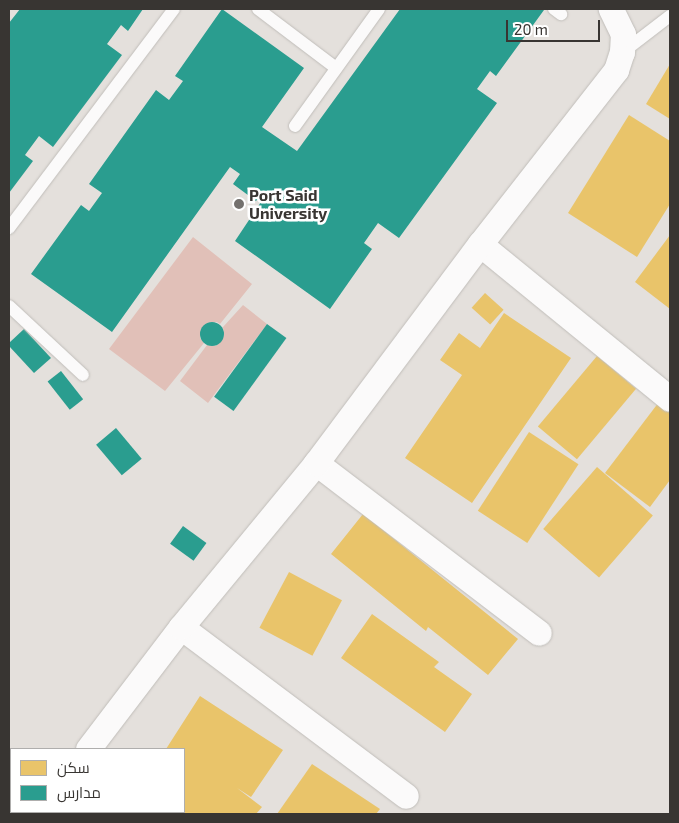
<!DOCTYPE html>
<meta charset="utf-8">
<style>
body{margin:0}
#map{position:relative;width:679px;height:823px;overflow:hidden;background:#e4e0dc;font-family:"Exo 2",Cairo,sans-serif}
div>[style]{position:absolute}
.green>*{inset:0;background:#e1c0b8}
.homes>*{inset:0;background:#e9c46a;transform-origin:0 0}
.schools>*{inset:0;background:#2a9d8f;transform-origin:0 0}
.round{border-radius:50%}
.roads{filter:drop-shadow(0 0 1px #c0bdb9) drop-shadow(0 0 1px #c0bdb9)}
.lane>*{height:12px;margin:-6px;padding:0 6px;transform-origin:6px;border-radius:6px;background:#fbfafa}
.street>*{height:25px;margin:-12.5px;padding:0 12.5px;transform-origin:12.5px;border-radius:12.5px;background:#fbfafa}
.dots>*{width:14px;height:14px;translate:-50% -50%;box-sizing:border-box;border:2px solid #fff;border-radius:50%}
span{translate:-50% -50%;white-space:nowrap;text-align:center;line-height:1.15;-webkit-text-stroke:5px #fff;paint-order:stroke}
.poi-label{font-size:16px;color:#383532;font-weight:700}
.left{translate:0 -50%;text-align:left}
.frame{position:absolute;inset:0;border:10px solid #383532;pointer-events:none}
.legend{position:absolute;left:10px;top:748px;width:175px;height:65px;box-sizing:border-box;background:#fff;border:1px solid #afaead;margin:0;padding:6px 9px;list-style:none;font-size:15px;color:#383532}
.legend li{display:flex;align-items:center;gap:10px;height:25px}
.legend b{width:25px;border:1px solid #afaead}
.scale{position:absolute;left:506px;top:20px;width:94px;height:22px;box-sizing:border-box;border:2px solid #383532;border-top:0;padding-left:6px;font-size:15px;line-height:18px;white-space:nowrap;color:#383532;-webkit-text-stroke:4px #fff;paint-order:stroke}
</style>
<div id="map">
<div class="green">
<i style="clip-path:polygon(193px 237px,252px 284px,220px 324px,217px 322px,210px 322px,201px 332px,200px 338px,204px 343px,165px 391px,109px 349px)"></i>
<i style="clip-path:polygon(243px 305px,267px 324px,208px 403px,180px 381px,207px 345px,216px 346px,224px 336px,223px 327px)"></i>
</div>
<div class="homes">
<i style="clip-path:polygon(670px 64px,670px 119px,646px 104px)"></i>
<i style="clip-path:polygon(629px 115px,670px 141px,670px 204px,637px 257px,568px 213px)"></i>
<i style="clip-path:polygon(670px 235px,670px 309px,635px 282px)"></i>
<i style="left:485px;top:293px;width:25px;height:20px;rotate:42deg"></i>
<i style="clip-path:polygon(504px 313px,571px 358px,472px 503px,405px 458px,462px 375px,440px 360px,459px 333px,480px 348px)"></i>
<i style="left:597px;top:356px;width:51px;height:92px;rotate:40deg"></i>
<i style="clip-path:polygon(662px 398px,670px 405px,670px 480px,650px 507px,605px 473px)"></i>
<i style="left:529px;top:432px;width:59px;height:94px;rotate:33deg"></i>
<i style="left:597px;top:467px;width:74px;height:82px;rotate:41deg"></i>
<i style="clip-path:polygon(363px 514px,518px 639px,488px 675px,428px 627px,426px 631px,331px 554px)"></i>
<i style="left:289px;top:572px;width:60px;height:63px;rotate:28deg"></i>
<i style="clip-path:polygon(372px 614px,439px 662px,434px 667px,472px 694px,445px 732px,341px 658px)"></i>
<i style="clip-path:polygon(200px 696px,283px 750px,251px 797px,237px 788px,262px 807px,256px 814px,145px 814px,142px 812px,184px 812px,184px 749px,166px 749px)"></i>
<i style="clip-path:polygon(312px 764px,380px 809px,376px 814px,277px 814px)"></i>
</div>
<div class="schools">
<i style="clip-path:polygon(20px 9px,143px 9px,128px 31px,121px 25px,107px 44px,122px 55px,53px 147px,39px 136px,25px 155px,33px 161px,9px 193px,9px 23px)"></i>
<i style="clip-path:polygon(222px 9px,304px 68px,262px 127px,297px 151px,400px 9px,544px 10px,496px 76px,490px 71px,477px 89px,497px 103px,399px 238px,378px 223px,364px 243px,372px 249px,330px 309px,235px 241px,267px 193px,264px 191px,256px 201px,233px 184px,240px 174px,230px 167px,112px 332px,31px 274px,81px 205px,89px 211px,102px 193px,89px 184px,156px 90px,169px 100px,183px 81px,175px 76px)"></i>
<i class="round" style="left:200px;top:322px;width:24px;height:24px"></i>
<i style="left:267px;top:324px;width:24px;height:90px;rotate:36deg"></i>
<i style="clip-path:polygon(24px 329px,51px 358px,34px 373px,9px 346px,9px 343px)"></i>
<i style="left:61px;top:371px;width:36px;height:17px;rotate:52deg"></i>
<i style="left:116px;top:428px;width:40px;height:26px;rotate:50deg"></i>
<i style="left:183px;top:526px;width:29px;height:22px;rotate:36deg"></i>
</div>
<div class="roads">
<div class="lane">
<i style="left:258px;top:9px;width:98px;rotate:37.1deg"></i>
<i style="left:554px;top:9px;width:9px;rotate:36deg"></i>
<i style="left:623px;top:52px;width:59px;rotate:-37.5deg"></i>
<i style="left:295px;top:126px;width:144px;rotate:-54.3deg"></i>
<i style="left:9px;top:228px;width:274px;rotate:-53deg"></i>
<i style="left:9px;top:306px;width:101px;rotate:43deg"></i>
<i style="left:9px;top:759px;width:8px;rotate:76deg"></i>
<i style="left:9px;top:786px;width:11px;rotate:-80deg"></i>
</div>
<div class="street">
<i style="left:480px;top:244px;width:245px;rotate:39.2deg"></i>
<i style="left:316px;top:463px;width:280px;rotate:37.3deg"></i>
<i style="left:181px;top:627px;width:281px;rotate:36.9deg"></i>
<i style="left:88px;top:749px;width:153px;rotate:-52.7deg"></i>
<i style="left:181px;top:627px;width:212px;rotate:-50.5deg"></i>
<i style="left:316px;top:463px;width:274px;rotate:-53.2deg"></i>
<i style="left:480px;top:244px;width:221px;rotate:-52deg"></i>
<i style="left:616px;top:70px;width:19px;rotate:-72deg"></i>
<i style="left:622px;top:52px;width:18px;rotate:-87deg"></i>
<i style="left:623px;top:34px;width:28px;rotate:-116deg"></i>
<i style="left:38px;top:814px;width:3px;rotate:-45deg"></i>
</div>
</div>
<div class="dots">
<i style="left:239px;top:204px;background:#74716e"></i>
</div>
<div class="poi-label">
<span class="left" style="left:249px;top:204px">Port Said<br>University</span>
</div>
<div class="frame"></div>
<ul class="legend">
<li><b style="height:14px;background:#e9c46a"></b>سكن</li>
<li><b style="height:14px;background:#2a9d8f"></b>مدارس</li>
</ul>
<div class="scale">20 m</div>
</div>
